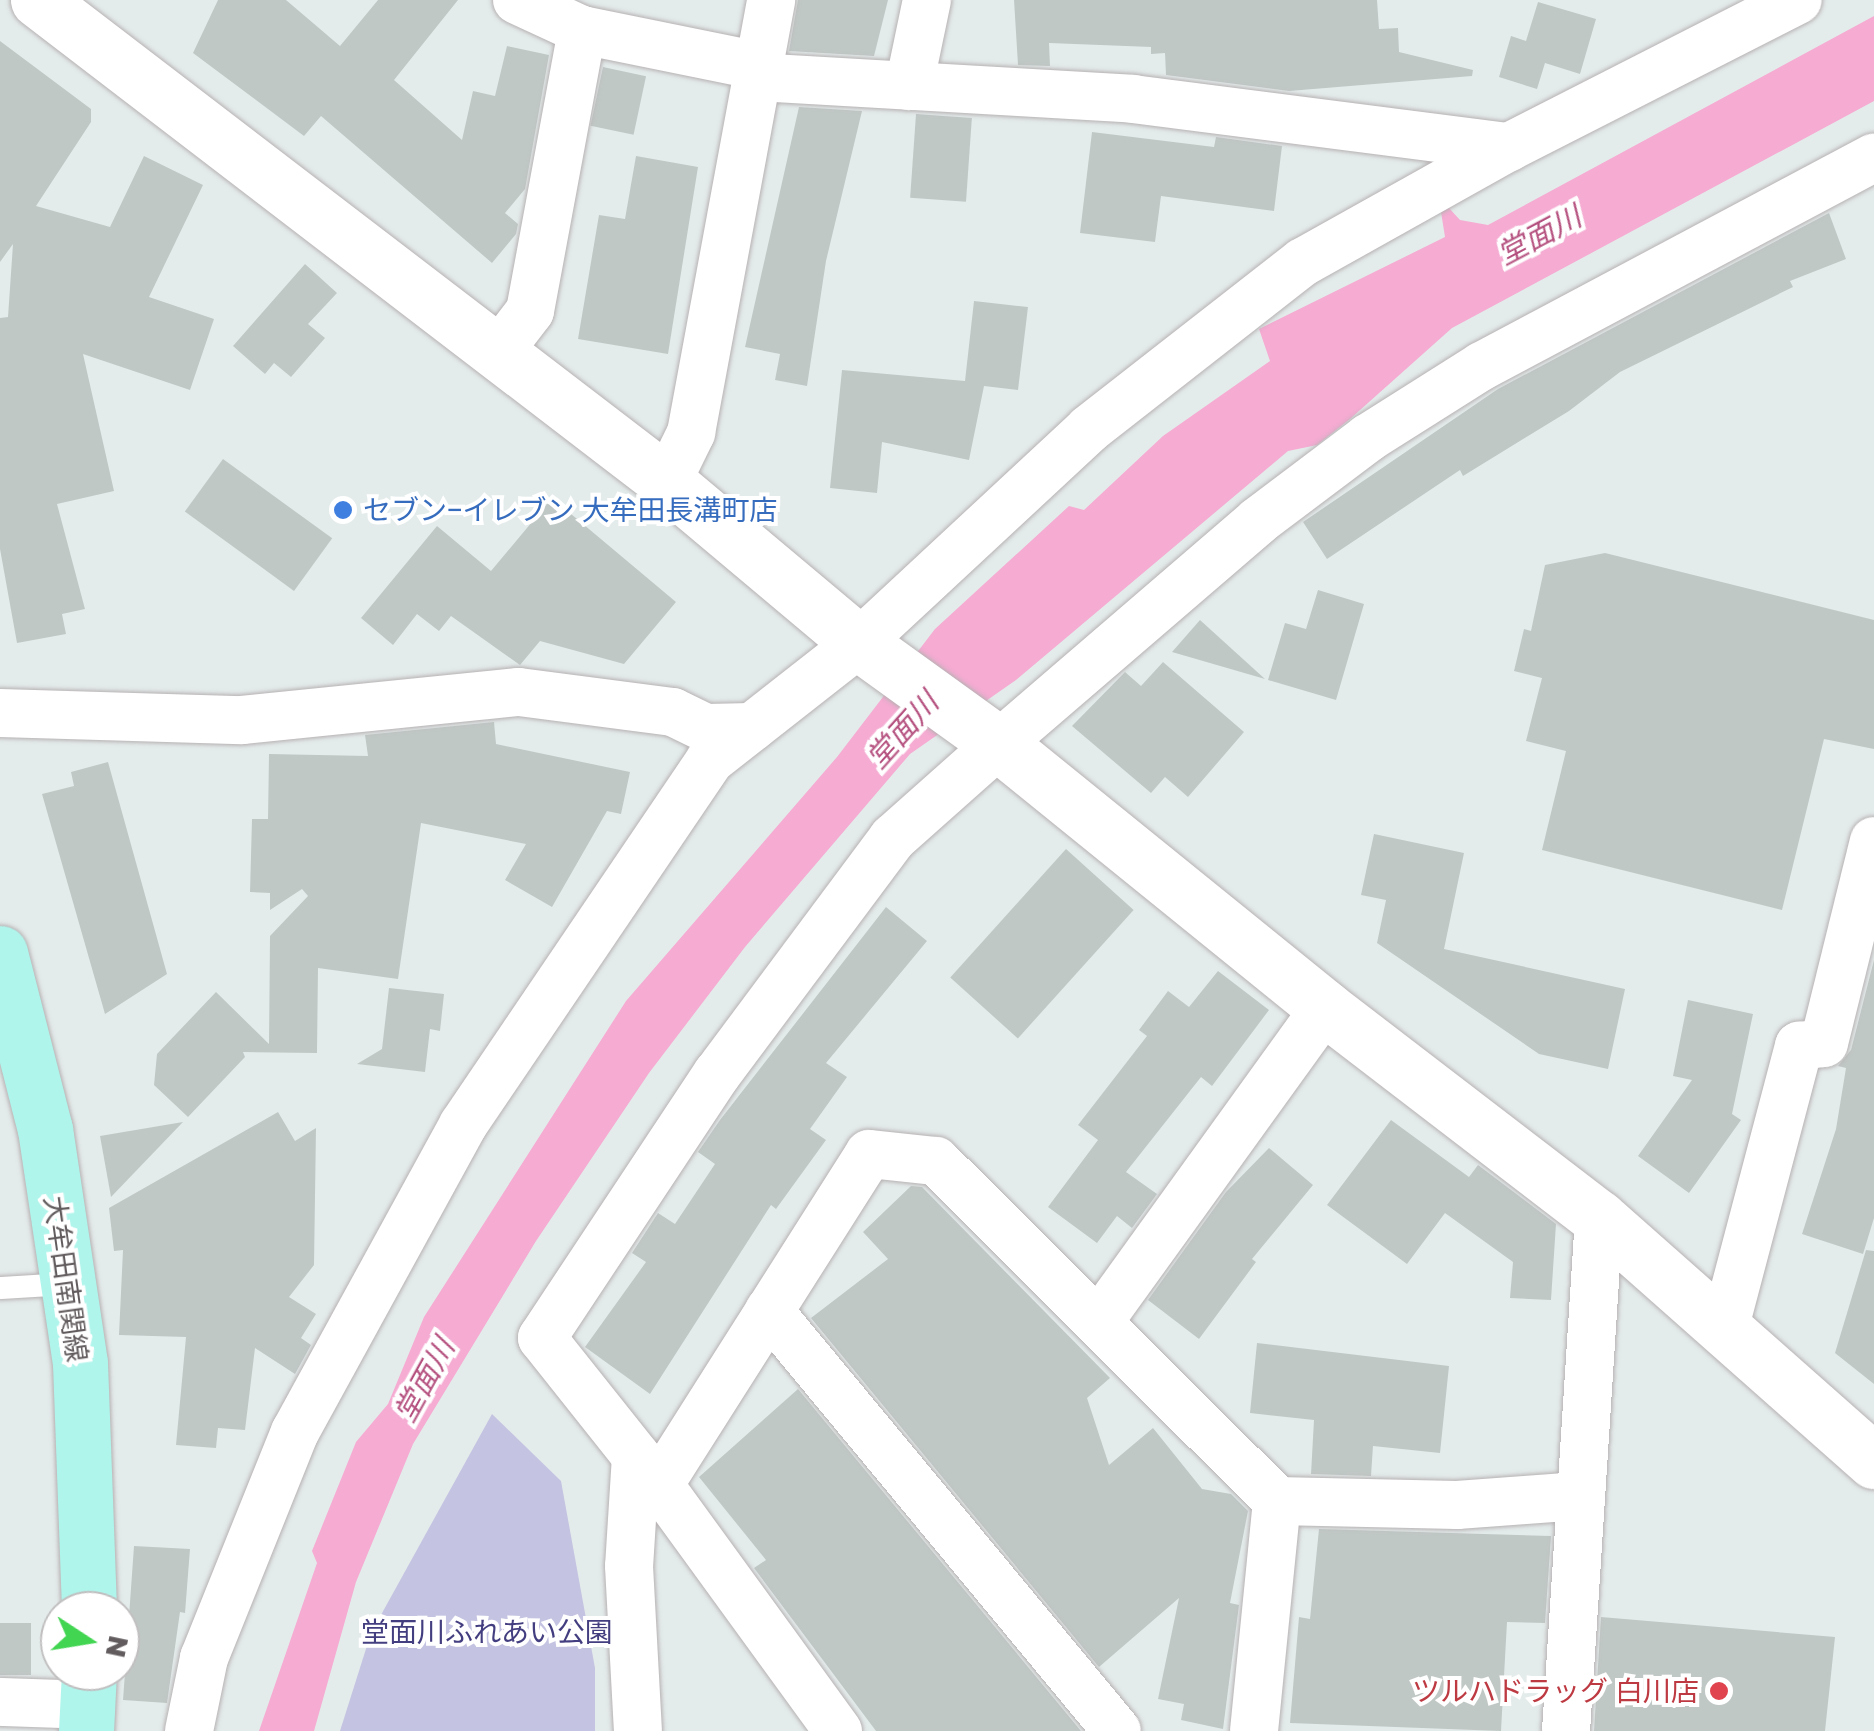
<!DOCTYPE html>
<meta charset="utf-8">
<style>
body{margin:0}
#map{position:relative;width:1874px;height:1731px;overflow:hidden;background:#e4eceb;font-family:"Golos Text","Noto Sans JP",sans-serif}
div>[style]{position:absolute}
.green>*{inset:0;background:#c4c3e1}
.water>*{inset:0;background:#f5abd2}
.building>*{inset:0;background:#c0c8c6;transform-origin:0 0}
.roads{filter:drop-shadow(0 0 2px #b7b1b3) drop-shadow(0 0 2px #b7b1b3)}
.service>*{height:22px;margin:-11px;padding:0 11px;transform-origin:11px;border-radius:11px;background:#fff}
.minor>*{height:48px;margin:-24px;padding:0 24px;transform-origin:24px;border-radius:24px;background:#fff}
.tertiary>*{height:55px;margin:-27.5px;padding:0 27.5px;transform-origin:27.5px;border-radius:27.5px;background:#fff}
.primary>*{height:55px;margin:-27.5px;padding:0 27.5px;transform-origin:27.5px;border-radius:27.5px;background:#b0f5ec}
.dots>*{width:28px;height:28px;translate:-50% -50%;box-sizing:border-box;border:5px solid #fff;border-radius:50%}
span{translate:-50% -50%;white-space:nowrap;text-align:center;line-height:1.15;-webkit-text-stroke:8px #fff;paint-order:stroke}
.shop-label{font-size:28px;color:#366cbe}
.left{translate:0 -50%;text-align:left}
.street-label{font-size:28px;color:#625c5e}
.park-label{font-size:28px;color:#433e7f}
.health-label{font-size:28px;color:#be3a42}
.right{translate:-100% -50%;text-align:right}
.water-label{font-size:30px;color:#b5517f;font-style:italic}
.north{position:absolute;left:40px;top:1591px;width:100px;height:100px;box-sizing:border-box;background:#fff;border:2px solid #c0bebf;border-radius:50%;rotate:102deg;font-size:28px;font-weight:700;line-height:40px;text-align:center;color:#625c5e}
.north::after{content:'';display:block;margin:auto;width:35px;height:45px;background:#41d551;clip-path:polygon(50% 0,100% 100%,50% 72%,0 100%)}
</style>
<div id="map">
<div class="green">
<i style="clip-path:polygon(492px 1414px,561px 1481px,595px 1668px,595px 1731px,340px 1731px,371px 1633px)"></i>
</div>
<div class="water">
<i style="clip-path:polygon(1874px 16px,1874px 101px,1452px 328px,1350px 419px,1317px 445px,1288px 451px,1016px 680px,910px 754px,745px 947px,649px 1073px,536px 1241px,413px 1444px,356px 1582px,314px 1731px,259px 1731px,317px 1563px,312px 1551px,356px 1442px,388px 1404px,424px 1317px,626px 1001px,837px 757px,935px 629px,1069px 506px,1084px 510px,1163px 436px,1270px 361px,1259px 329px,1445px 237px,1441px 212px,1449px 208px,1460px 220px,1488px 225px)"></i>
</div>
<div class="building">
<i style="clip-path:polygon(218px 0,286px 0,340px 46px,378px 0,458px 0,394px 80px,462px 140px,473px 91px,495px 96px,507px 46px,549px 55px,525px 189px,505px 213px,518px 224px,516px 234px,492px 263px,321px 116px,304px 136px,193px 53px)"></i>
<i style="clip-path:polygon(798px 0,888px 0,874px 56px,789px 51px)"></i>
<i style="clip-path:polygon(1014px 0,1377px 0,1379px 29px,1398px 28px,1399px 52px,1473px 70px,1472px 76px,1289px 91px,1166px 75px,1165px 53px,1151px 54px,1151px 47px,1049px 43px,1050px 66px,1018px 65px)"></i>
<i style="clip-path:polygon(1538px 2px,1596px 19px,1580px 74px,1545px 63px,1537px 89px,1499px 77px,1511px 36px,1526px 41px)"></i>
<i style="clip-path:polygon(0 41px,91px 109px,91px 122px,36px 206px,110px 227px,144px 156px,203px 185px,149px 297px,214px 319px,190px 390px,83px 354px,114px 491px,57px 504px,85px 609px,62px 614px,66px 634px,17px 643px,0 549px,0 318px,8px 317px,13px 244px,0 262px)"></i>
<i style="left:603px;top:67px;width:44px;height:60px;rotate:12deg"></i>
<i style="clip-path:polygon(799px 107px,862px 111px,826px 261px,807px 386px,775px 380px,780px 354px,745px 347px)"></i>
<i style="left:916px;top:114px;width:56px;height:84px;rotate:4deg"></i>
<i style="clip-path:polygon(1092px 132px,1214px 147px,1216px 137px,1282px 146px,1274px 211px,1161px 196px,1155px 242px,1080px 233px)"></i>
<i style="clip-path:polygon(636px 156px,698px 167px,668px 354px,578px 339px,599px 215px,625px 219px)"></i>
<i style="clip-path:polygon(1829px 213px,1846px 259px,1790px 281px,1793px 287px,1620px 372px,1569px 411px,1463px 476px,1460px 470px,1327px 559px,1303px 522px,1498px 389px)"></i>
<i style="clip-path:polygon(305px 264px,337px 293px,308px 324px,325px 338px,291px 377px,274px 363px,265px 374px,233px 346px)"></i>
<i style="clip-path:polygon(974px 301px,1028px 307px,1018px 390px,984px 386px,969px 460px,882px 442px,877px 493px,830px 488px,842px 370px,965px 381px)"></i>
<i style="left:223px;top:459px;width:135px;height:65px;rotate:36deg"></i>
<i style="clip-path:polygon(552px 498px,676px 602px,624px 664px,540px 641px,520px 665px,451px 616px,439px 631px,417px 614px,393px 645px,361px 618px,437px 526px,491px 571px)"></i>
<i style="clip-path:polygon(1605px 553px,1874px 620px,1874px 749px,1824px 739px,1782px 910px,1542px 850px,1566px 751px,1526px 741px,1542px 678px,1514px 671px,1524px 629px,1531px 631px,1545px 565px)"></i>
<i style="clip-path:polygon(1318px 590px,1364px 604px,1336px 700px,1268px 680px,1285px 623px,1306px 629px)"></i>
<i style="clip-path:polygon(1200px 620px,1265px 679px,1172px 652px)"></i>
<i style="clip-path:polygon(1163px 662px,1244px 732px,1188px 797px,1165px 777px,1151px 793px,1072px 726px,1125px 672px,1141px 686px)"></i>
<i style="clip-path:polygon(494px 722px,496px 744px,630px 772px,621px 814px,607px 811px,552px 907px,505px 880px,526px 844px,421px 823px,398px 979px,318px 968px,317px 1053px,243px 1052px,245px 1057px,188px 1117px,154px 1085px,157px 1054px,216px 992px,269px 1044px,270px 936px,308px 896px,302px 889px,270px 910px,270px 893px,250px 892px,252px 819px,268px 819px,269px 754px,368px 756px,365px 735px)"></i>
<i style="clip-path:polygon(108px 762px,167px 974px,105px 1014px,42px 794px,74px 786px,71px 772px)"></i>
<i style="clip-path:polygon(1374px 834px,1464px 853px,1444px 949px,1625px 989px,1608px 1069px,1539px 1054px,1377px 943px,1386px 900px,1361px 895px)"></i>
<i style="left:1066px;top:849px;width:91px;height:173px;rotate:42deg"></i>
<i style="clip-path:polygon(886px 907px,927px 941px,826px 1063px,847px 1077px,810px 1129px,826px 1140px,776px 1209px,771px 1205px,650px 1394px,585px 1347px,646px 1262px,632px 1253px,658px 1213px,675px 1224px,715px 1164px,698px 1152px,720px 1120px)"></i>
<i style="clip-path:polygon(1874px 960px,1874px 1218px,1863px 1254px,1802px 1234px,1836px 1129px,1846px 1068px,1838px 1066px,1851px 1050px)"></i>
<i style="clip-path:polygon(1218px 971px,1269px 1010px,1212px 1086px,1201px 1077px,1126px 1172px,1157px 1194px,1132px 1228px,1117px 1216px,1097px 1243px,1048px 1207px,1098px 1140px,1078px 1125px,1147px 1036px,1139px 1030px,1168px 991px,1189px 1007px)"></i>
<i style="clip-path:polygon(389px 988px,444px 994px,440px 1031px,430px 1029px,425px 1072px,357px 1064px,382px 1049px)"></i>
<i style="clip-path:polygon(1688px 1000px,1753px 1014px,1732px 1114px,1741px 1120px,1689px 1193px,1638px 1156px,1692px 1080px,1673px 1076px)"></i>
<i style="clip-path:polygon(278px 1112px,295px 1141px,316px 1128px,314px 1265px,289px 1297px,316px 1314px,301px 1338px,311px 1345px,295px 1374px,255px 1348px,245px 1430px,218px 1428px,216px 1448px,176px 1445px,186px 1337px,119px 1335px,123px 1250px,114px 1251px,109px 1208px)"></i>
<i style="clip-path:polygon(1391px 1120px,1469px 1177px,1478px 1165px,1556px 1224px,1551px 1300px,1510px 1298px,1513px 1262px,1445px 1213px,1407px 1264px,1327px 1205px)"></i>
<i style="clip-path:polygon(183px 1122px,111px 1197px,100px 1136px)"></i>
<i style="clip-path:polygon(1269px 1148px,1313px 1185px,1252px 1259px,1256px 1262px,1199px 1339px,1148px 1300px,1226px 1192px)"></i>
<i style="clip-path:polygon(911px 1186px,922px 1187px,1110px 1378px,1087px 1398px,1109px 1465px,1153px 1428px,1202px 1489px,1231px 1494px,1248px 1511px,1230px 1603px,1239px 1605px,1223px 1729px,1181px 1720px,1184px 1704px,1158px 1699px,1179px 1598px,1099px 1667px,811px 1318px,888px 1259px,863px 1232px)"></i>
<i style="clip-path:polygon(1866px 1250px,1874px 1251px,1874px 1384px,1835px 1353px)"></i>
<i style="clip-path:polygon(1257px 1343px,1449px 1366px,1440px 1453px,1373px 1446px,1371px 1476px,1311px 1474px,1314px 1420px,1250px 1413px)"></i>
<i style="clip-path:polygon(798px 1389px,1081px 1731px,876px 1731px,754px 1568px,766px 1560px,699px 1477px)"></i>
<i style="clip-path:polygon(1319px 1529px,1551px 1536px,1545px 1623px,1507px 1622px,1501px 1731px,1290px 1723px,1299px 1617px,1310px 1619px)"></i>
<i style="clip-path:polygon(134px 1546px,190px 1549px,185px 1613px,180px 1612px,167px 1703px,123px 1700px)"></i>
<i style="clip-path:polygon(1601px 1617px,1835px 1637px,1825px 1731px,1594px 1731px)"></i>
<i style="left:0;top:1623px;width:31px;height:52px"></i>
</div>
<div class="roads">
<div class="service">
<i style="left:0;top:1288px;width:68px;rotate:-3.4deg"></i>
</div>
<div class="minor">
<i style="left:517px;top:0;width:72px;rotate:24.8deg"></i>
<i style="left:582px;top:30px;width:181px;rotate:11.5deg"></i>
<i style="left:756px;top:77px;width:378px;rotate:3.3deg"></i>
<i style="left:1133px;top:99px;width:379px;rotate:7.3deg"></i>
<i style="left:909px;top:86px;width:88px;rotate:-78.2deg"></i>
<i style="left:497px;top:354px;width:54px;rotate:-52.5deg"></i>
<i style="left:530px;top:311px;width:286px;rotate:-79.5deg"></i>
<i style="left:667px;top:482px;width:55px;rotate:-63.9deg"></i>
<i style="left:691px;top:433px;width:440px;rotate:-79.5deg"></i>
<i style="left:0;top:713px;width:242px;rotate:1.7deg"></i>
<i style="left:242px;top:720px;width:278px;rotate:-5.8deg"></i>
<i style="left:519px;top:692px;width:155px;rotate:7.4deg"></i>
<i style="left:673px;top:712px;width:37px;rotate:26deg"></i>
<i style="left:706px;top:728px;width:46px;rotate:-1.2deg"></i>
<i style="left:769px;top:1311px;width:545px;rotate:50.36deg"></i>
<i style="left:1100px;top:1320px;width:385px;rotate:-54.2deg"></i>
<i style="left:1725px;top:1326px;width:290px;rotate:-75.2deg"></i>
<i style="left:1799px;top:1046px;width:25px;rotate:-7deg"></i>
<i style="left:1824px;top:1043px;width:208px;rotate:-76.1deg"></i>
<i style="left:636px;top:1456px;width:110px;rotate:93.6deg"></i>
<i style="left:629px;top:1566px;width:165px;rotate:86.9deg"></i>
<i style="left:659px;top:1485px;width:392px;rotate:-57.6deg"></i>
<i style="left:869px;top:1154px;width:67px;rotate:6deg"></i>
<i style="left:936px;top:1161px;width:482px;rotate:44.9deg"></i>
<i style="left:1277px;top:1501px;width:180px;rotate:1.3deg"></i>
<i style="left:1457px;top:1505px;width:123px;rotate:-4.2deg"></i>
<i style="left:0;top:1702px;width:89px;rotate:1.9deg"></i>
<i style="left:189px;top:1731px;width:75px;rotate:-78.4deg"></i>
<i style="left:204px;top:1658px;width:244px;rotate:-68.1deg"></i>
<i style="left:295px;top:1432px;width:350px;rotate:-61.3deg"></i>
<i style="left:463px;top:1125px;width:441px;rotate:-55.9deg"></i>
<i style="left:710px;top:760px;width:189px;rotate:-38.1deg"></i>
<i style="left:859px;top:643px;width:314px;rotate:-42.9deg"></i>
<i style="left:1089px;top:429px;width:271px;rotate:-38deg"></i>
<i style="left:1303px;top:262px;width:236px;rotate:-29.2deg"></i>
<i style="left:1509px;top:147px;width:324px;rotate:-27deg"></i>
<i style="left:838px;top:1731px;width:304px;rotate:-126deg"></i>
<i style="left:659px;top:1485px;width:188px;rotate:-128.5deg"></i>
<i style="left:542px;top:1338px;width:317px;rotate:-56.5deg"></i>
<i style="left:717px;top:1074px;width:294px;rotate:-53.3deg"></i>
<i style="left:893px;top:838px;width:142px;rotate:-41.6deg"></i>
<i style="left:999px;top:744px;width:342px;rotate:-40.7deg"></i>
<i style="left:1258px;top:521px;width:138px;rotate:-37deg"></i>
<i style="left:1368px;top:438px;width:135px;rotate:-32.3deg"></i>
<i style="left:1482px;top:366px;width:444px;rotate:-28deg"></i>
<i style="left:1254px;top:1731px;width:231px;rotate:-84.3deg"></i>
<i style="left:1566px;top:1731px;width:514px;rotate:-86.32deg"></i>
</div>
<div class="tertiary">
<i style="left:38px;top:0;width:792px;rotate:37.46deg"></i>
<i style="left:667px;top:482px;width:251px;rotate:40deg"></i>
<i style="left:859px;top:643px;width:173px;rotate:35.8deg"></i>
<i style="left:999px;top:744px;width:419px;rotate:39deg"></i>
<i style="left:1325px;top:1008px;width:345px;rotate:37.5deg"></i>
<i style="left:1599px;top:1218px;width:367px;rotate:41.5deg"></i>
</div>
<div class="primary">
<i style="left:0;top:953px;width:182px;rotate:75.7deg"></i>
<i style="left:45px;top:1129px;width:237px;rotate:81.5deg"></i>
<i style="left:80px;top:1363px;width:248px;rotate:87.9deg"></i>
<i style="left:86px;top:1731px;width:60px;rotate:-87.1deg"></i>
</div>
</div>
<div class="dots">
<i style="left:343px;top:510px;background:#3f7fe0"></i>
<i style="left:1719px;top:1691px;background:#e0444e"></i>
</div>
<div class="shop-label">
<span class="left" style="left:363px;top:510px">セブン−イレブン 大牟田長溝町店</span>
</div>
<div class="street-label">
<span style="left:66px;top:1279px;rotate:82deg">大牟田南関線</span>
</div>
<div class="park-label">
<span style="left:487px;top:1632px">堂面川ふれあい公園</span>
</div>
<div class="health-label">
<span class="right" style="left:1699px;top:1691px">ツルハドラッグ 白川店</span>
</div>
<div class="water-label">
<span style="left:1539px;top:235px;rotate:-28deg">堂面川</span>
<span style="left:902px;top:730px;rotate:-48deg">堂面川</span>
<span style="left:424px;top:1380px;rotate:-61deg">堂面川</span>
</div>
<div class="north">N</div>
</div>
